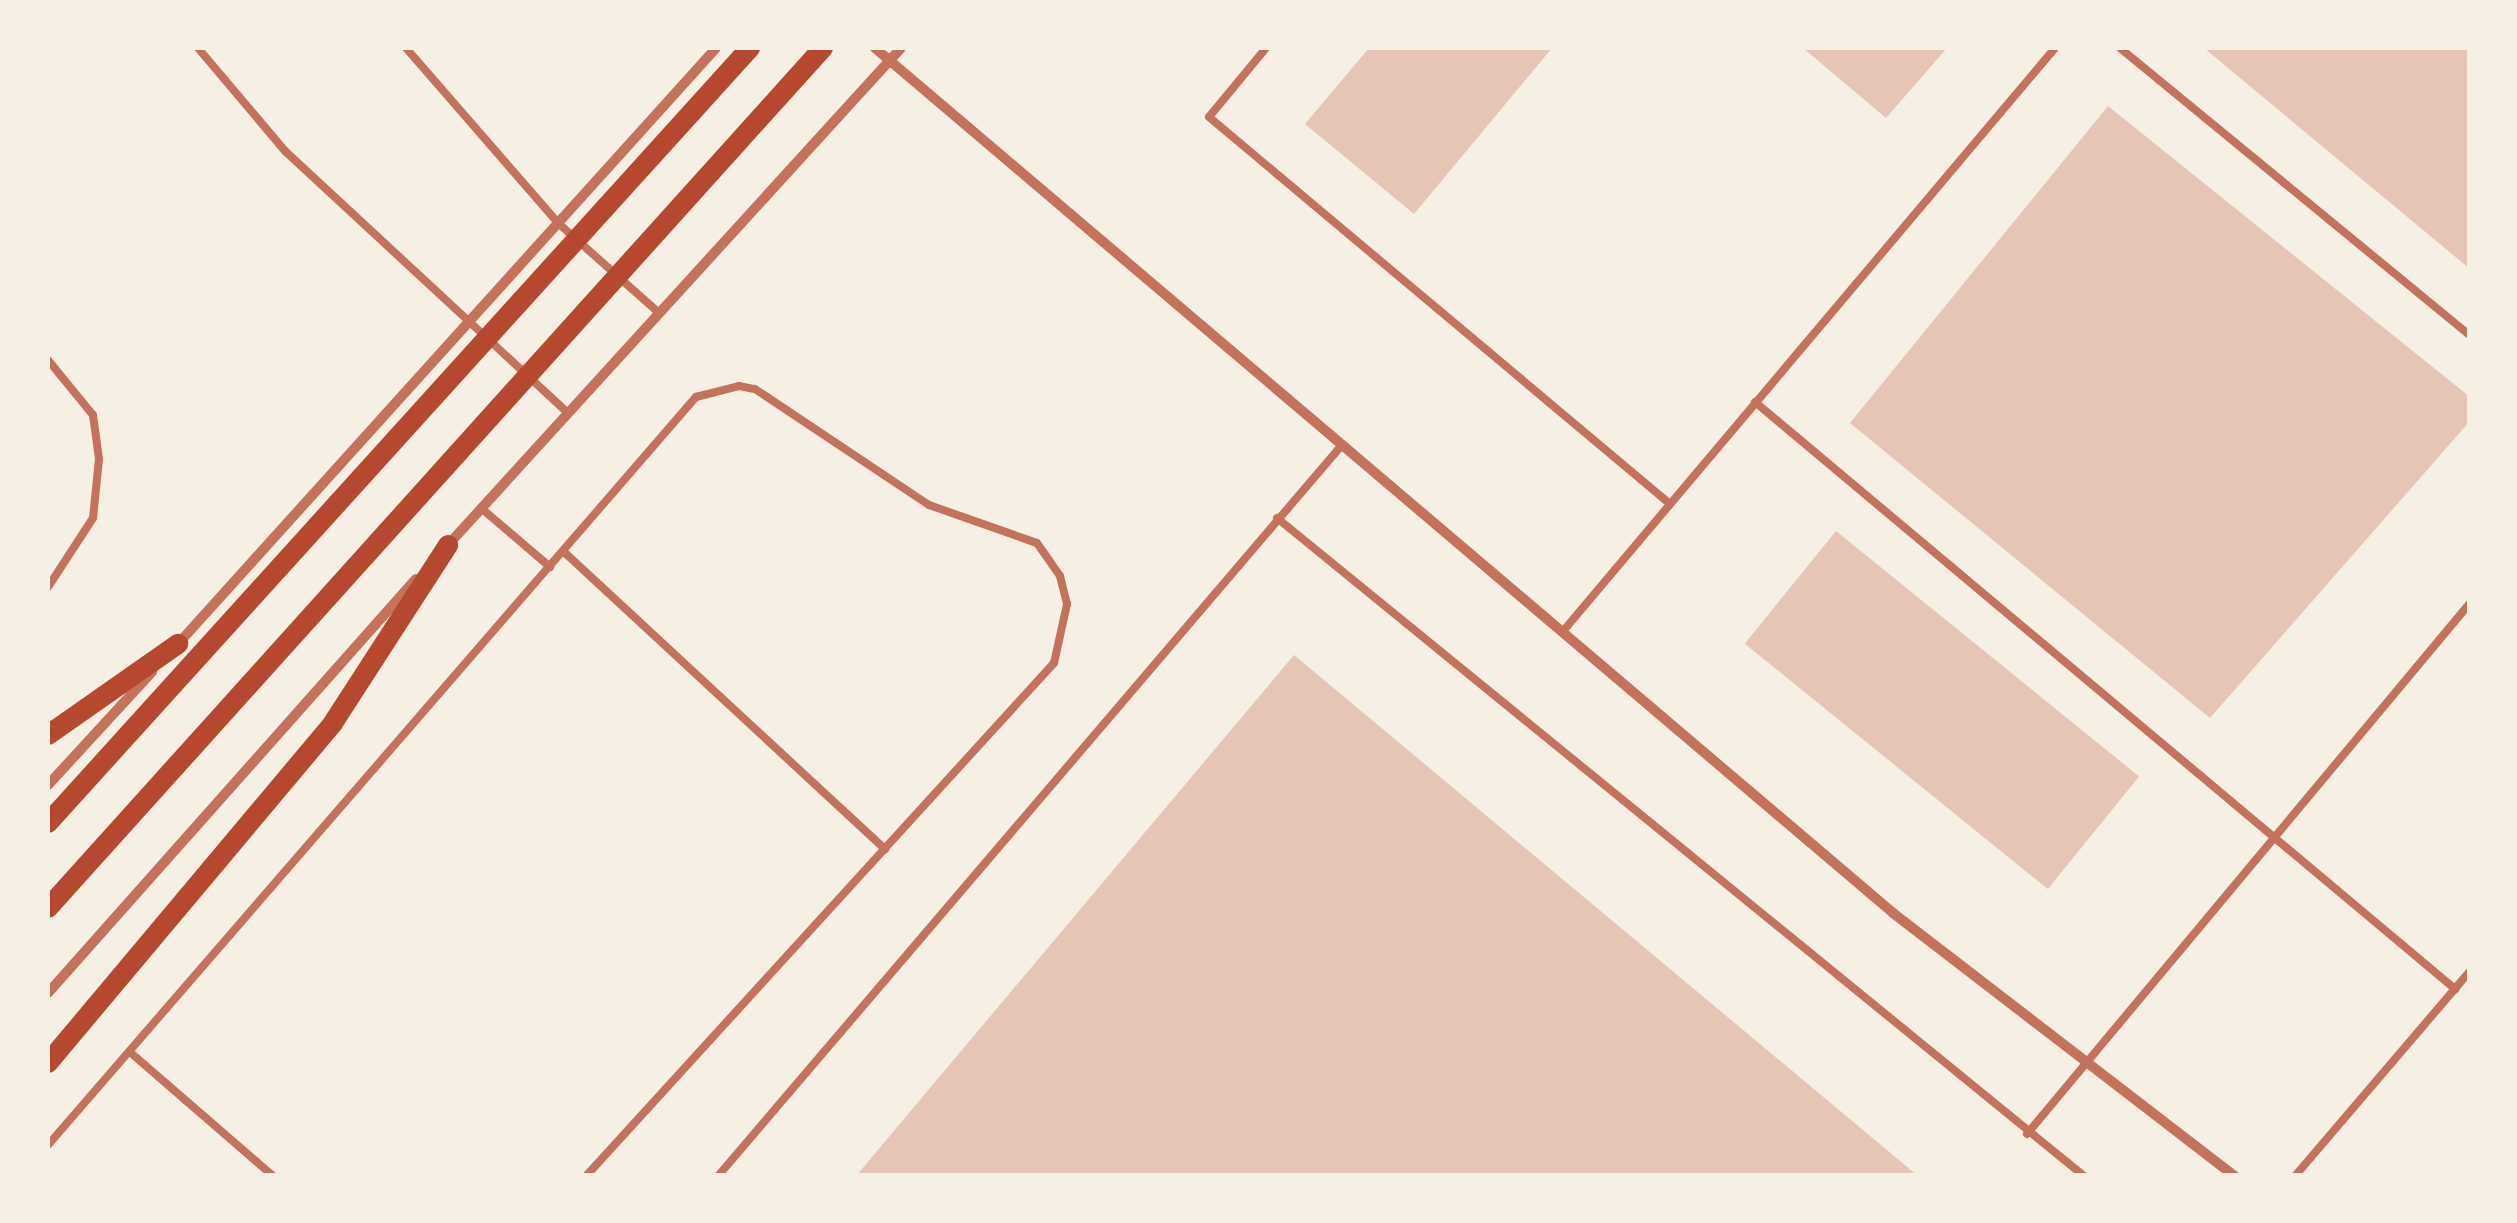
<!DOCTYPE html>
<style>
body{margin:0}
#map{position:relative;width:2517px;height:1223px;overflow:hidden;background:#f6efe4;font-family:Inter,sans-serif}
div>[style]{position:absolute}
.building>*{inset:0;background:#e6c5b7;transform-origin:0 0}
.service>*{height:8px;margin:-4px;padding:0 4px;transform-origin:4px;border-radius:4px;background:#c5725c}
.minor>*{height:10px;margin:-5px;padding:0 5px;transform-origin:5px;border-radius:5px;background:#c5725c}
.secondary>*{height:20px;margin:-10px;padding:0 10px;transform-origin:10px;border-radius:10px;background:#b5482f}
span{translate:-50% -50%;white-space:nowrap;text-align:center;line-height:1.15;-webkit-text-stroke:8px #f6efe4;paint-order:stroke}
.frame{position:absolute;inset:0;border:50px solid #f6efe4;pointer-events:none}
</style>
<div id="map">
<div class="building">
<i style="clip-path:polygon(1369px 48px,1552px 48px,1414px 214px,1305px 124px)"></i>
<i style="clip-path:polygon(1803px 48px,1947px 48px,1886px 118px)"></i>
<i style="clip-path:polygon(2204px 48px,2470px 48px,2470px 269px)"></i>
<i style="clip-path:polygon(2108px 106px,2470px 397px,2470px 421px,2210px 718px,1850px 423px)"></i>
<i style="left:1836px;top:531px;width:390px;height:145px;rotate:39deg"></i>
<i style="clip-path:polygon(1294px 655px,1918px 1176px,856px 1176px)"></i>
</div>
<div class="service">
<i style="left:198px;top:48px;width:135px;rotate:49.8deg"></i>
<i style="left:285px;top:151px;width:386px;rotate:42.8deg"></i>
<i style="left:406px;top:48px;width:232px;rotate:49deg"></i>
<i style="left:558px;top:223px;width:135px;rotate:41.7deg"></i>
<i style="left:1266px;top:48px;width:89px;rotate:129.6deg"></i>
<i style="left:1209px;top:117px;width:602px;rotate:40.01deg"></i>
<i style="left:2120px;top:48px;width:453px;rotate:39.4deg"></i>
<i style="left:48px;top:360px;width:71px;rotate:50.7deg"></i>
<i style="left:93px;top:415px;width:44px;rotate:82.2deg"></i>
<i style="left:99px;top:459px;width:59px;rotate:95.8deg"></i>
<i style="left:93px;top:518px;width:82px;rotate:123.1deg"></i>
<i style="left:1755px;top:402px;width:914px;rotate:39.98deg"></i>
<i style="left:481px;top:508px;width:91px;rotate:40.5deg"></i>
<i style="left:1277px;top:518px;width:1041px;rotate:39.19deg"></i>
<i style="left:563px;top:551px;width:439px;rotate:42.8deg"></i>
<i style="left:1564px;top:630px;width:761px;rotate:-49.85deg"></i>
<i style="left:131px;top:1053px;width:188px;rotate:40.9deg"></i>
<i style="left:2027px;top:1134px;width:692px;rotate:-50.16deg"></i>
<i style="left:48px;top:1145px;width:990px;rotate:-49.1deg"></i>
<i style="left:696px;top:397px;width:44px;rotate:-14.3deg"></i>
<i style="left:739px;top:386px;width:16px;rotate:11deg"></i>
<i style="left:755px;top:389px;width:209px;rotate:33.7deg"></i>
<i style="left:929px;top:505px;width:114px;rotate:19.4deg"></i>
<i style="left:1037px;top:543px;width:40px;rotate:55.1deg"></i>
<i style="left:1060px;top:576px;width:29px;rotate:76deg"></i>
<i style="left:1067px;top:604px;width:60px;rotate:102.4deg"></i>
<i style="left:1054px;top:663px;width:694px;rotate:132.37deg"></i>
<i style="left:718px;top:1176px;width:961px;rotate:-49.52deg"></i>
<i style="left:2295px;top:1176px;width:270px;rotate:-49.5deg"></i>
</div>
<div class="minor">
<i style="left:875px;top:48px;width:1336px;rotate:40.35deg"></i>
<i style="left:1893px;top:913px;width:431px;rotate:37.6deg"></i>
<i style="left:448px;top:545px;width:672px;rotate:-47.65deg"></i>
<i style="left:177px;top:645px;width:804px;rotate:-47.92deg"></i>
<i style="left:48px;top:785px;width:154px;rotate:-47.4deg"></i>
<i style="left:48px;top:993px;width:554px;rotate:-48.37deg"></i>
</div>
<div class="secondary">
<i style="left:48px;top:735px;width:159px;rotate:-35deg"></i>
<i style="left:48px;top:823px;width:1046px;rotate:-47.83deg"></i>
<i style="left:48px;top:908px;width:1158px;rotate:-47.98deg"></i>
<i style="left:48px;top:1063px;width:444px;rotate:-50deg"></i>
<i style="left:333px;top:723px;width:212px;rotate:-57.1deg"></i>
</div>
<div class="frame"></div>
</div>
